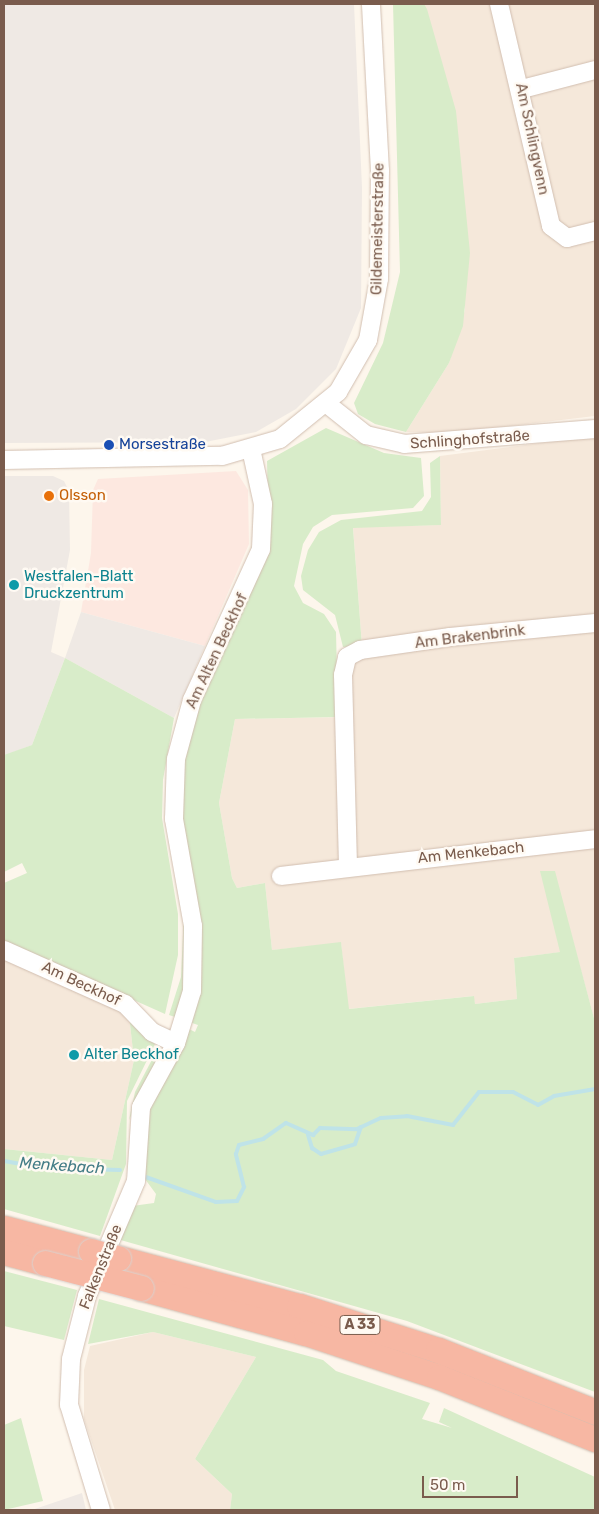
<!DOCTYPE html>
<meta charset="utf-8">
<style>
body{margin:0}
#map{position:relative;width:599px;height:1514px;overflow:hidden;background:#fdf6ec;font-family:Rubik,sans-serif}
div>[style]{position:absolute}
.residential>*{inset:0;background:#f5e8da}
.commercial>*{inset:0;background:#fde8e0}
.industrial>*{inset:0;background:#efe9e4}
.green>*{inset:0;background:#d8ecc9}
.stream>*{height:4px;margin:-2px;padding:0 2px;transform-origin:2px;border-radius:2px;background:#bfe3e8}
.roads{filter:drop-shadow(0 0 1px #d1beb0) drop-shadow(0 0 1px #d1beb0)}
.minor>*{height:18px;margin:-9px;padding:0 9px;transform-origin:9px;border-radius:9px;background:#fff}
.highway>*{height:25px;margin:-12.5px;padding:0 12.5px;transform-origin:12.5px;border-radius:12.5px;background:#f7b7a3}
.bridges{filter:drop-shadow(0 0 1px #dad1cd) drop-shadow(0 0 1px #dad1cd)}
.highway-bridge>*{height:25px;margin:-12.5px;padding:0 12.5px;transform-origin:12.5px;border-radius:12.5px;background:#f7b7a3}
.dots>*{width:14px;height:14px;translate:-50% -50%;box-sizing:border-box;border:2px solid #fffaf3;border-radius:50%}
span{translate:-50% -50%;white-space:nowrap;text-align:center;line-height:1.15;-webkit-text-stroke:5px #fffaf3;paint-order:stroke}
.shield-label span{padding:1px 4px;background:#fffaf3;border:1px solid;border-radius:4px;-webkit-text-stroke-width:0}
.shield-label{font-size:14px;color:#7a5c4d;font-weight:700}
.street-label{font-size:15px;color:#7a5c4d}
.transit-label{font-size:15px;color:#164399}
.left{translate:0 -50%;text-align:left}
.food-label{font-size:15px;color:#c56008}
.culture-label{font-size:15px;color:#0d838f}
.water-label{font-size:16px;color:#437c86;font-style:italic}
.frame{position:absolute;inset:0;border:5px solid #7a5c4d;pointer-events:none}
.scale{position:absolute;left:422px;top:1476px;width:96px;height:22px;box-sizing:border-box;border:2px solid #7a5c4d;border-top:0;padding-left:6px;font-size:15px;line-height:18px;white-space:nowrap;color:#7a5c4d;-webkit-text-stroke:4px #fffaf3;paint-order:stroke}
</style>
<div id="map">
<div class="residential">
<i style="clip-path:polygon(424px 4px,595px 4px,595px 416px,450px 433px,406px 432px,449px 363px,465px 310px)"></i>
<i style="clip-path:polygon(595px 436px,595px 1022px,554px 871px,541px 872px,561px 952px,514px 958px,517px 999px,475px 1004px,473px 996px,348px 1009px,341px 943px,272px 950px,265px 883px,237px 888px,232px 878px,219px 803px,235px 719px,349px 717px,350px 668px,362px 646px,353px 527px,441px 525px,440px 456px)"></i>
<i style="clip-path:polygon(4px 957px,129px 1015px,134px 1060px,112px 1160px,4px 1149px)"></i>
<i style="clip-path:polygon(153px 1332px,256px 1357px,195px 1459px,232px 1494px,230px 1510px,115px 1510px,84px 1419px,84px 1370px,90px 1346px)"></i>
</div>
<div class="commercial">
<i style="clip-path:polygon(236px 471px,248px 490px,249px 544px,205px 646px,81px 612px,91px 553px,93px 490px,98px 479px)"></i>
</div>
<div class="industrial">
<i style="clip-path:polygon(4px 4px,354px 4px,362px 188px,361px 308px,336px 369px,296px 409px,256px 432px,205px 442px,4px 443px)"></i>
<i style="clip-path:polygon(4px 476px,53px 476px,64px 481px,69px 491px,70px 550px,51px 652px,65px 658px,81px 612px,205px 646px,174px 718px,65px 658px,32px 745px,4px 756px)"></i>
<i style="clip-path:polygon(82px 1493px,86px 1510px,32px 1510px)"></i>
</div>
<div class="green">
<i style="clip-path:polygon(393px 4px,424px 4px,427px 9px,456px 111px,470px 253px,463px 326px,449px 363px,406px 432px,375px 424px,358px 414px,354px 403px,383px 343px,400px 272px)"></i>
<i style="clip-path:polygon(326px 428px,384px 453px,421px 458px,424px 496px,413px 508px,332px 515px,313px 527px,303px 544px,294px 586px,303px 603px,324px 614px,336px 632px,338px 717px,235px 719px,219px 803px,232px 878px,237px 888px,265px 883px,272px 950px,341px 942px,349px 1009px,474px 996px,475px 1004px,517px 999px,514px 958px,560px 952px,540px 871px,555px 871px,595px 1022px,595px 1392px,407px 1321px,117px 1239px,132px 1206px,154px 1203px,156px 1194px,145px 1179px,143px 1122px,189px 1029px,195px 1032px,198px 1025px,192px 1023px,199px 996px,200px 939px,185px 860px,179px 789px,188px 733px,268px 500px,267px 461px)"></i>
<i style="clip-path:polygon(440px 456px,441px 525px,353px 528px,362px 646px,343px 647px,335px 615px,303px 590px,301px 576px,308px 550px,319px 532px,341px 520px,422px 511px,431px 497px,430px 463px)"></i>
<i style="clip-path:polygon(65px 658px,174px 718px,163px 780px,162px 818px,178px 914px,178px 955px,165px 1014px,4px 942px,4px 883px,27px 873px,22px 863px,4px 872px,4px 755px,32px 745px)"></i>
<i style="clip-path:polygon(184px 913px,187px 977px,175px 1017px,169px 1015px,181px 977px)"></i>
<i style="clip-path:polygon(129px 1015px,155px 1044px,127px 1101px,126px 1164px,100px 1236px,4px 1209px,4px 1149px,112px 1160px,134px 1060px)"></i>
<i style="clip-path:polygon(158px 1048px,160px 1054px,129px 1120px,135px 1092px)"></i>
<i style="clip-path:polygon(4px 1271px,77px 1290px,64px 1340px,4px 1326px)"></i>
<i style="clip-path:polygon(99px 1299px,323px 1360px,336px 1371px,430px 1403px,422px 1419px,452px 1428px,439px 1422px,444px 1408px,595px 1477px,595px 1510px,230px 1510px,232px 1494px,195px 1459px,256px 1357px,153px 1332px,88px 1344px)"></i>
<i style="clip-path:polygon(21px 1418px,43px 1501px,4px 1510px,4px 1425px)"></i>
</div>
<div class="stream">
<i style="left:308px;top:1135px;width:14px;rotate:73deg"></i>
<i style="left:312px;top:1148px;width:11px;rotate:34deg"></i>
<i style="left:321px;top:1154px;width:35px;rotate:-16deg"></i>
<i style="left:355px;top:1144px;width:18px;rotate:-71deg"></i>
<i style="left:4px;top:1161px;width:39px;rotate:10deg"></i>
<i style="left:42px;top:1168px;width:78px;rotate:1.5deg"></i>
<i style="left:143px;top:1176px;width:77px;rotate:19.6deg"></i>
<i style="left:216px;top:1202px;width:21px;rotate:-3deg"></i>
<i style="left:237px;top:1201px;width:16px;rotate:-63deg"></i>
<i style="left:244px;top:1187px;width:34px;rotate:-104deg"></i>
<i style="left:236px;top:1154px;width:9px;rotate:-72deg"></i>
<i style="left:239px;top:1145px;width:25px;rotate:-14deg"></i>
<i style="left:263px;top:1139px;width:28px;rotate:-35deg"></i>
<i style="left:286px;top:1123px;width:30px;rotate:24deg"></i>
<i style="left:313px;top:1135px;width:10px;rotate:-45deg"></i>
<i style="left:320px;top:1128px;width:37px;rotate:2deg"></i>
<i style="left:357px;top:1129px;width:26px;rotate:-25deg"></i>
<i style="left:381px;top:1118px;width:26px;rotate:-4deg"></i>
<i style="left:407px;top:1116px;width:47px;rotate:11.1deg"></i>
<i style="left:453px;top:1125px;width:42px;rotate:-51.8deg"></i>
<i style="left:479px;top:1092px;width:34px"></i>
<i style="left:513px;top:1092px;width:28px;rotate:27deg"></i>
<i style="left:538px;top:1105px;width:18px;rotate:-29deg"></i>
<i style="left:554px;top:1096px;width:42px;rotate:-9.7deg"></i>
</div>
<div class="roads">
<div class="minor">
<i style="left:499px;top:4px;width:228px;rotate:76.8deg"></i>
<i style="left:551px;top:226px;width:20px;rotate:37deg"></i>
<i style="left:567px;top:238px;width:29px;rotate:-14deg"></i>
<i style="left:522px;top:89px;width:75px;rotate:-14.6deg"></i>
<i style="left:327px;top:404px;width:50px;rotate:38.5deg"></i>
<i style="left:366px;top:435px;width:39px;rotate:13deg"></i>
<i style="left:404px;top:444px;width:192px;rotate:-4.5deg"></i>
<i style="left:4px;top:460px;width:218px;rotate:-1.1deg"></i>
<i style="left:222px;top:456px;width:60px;rotate:-16.3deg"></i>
<i style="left:280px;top:439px;width:75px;rotate:-39deg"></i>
<i style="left:338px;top:392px;width:60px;rotate:-60deg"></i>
<i style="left:368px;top:340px;width:62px;rotate:-79.8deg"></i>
<i style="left:379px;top:279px;width:108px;rotate:-89.5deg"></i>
<i style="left:380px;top:171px;width:167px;rotate:-93.1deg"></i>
<i style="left:348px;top:866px;width:191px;rotate:-91.5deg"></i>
<i style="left:343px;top:675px;width:18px;rotate:-77deg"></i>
<i style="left:347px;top:657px;width:15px;rotate:-28deg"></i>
<i style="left:360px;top:650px;width:91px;rotate:-8.2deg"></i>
<i style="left:450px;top:637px;width:146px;rotate:-5.5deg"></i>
<i style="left:281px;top:876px;width:316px;rotate:-6.7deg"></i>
<i style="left:4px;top:950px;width:133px;rotate:24.1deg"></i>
<i style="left:125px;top:1004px;width:39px;rotate:46deg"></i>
<i style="left:152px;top:1032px;width:26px;rotate:25deg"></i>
<i style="left:101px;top:1510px;width:110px;rotate:-106.9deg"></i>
<i style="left:69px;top:1405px;width:46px;rotate:-87.5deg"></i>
<i style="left:71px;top:1359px;width:65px;rotate:-75.7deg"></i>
<i style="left:87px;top:1296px;width:125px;rotate:-66.9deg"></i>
<i style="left:136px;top:1181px;width:74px;rotate:-86.1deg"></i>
<i style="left:141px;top:1107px;width:73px;rotate:-61.3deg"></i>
<i style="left:176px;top:1043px;width:54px;rotate:-72.9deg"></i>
<i style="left:192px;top:991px;width:65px;rotate:-89.1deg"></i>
<i style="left:193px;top:926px;width:109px;rotate:-100.1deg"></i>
<i style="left:174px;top:819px;width:60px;rotate:-88.1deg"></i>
<i style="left:176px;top:759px;width:61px;rotate:-74.8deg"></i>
<i style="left:192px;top:700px;width:166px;rotate:-65.4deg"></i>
<i style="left:261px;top:549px;width:45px;rotate:-87.5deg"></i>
<i style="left:263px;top:504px;width:56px;rotate:-102.3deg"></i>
</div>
<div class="highway">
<i style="left:4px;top:1228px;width:90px;rotate:14.8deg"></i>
<i style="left:4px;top:1252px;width:42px;rotate:15deg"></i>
<i style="left:118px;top:1258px;width:187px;rotate:14.9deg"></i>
<i style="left:299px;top:1306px;width:146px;rotate:17.6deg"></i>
<i style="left:438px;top:1350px;width:169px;rotate:21.5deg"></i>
<i style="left:141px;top:1288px;width:171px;rotate:15.3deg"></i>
<i style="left:306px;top:1333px;width:140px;rotate:18.3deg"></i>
<i style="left:439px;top:1377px;width:168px;rotate:21.7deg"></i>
</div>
</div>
<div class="bridges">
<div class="highway-bridge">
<i style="left:91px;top:1251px;width:28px;rotate:15deg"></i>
<i style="left:45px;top:1263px;width:99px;rotate:14.6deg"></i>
</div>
</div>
<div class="dots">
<i style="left:109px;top:445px;background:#1a4fb4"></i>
<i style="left:49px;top:496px;background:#e8710a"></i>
<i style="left:14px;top:585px;background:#0f9aa8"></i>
<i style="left:74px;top:1055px;background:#0f9aa8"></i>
</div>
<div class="shield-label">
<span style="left:360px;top:1325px">A 33</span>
</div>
<div class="street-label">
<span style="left:532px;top:139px;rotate:78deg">Am Schlingvenn</span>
<span style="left:378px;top:229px;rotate:-89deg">Gildemeisterstraße</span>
<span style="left:470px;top:440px;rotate:-4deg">Schlinghofstraße</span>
<span style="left:470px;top:637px;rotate:-7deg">Am Brakenbrink</span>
<span style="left:217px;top:651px;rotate:-65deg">Am Alten Beckhof</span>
<span style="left:471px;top:853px;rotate:-6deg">Am Menkebach</span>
<span style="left:81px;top:984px;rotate:25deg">Am Beckhof</span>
<span style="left:101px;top:1267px;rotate:-68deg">Falkenstraße</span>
</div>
<div class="transit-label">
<span class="left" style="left:119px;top:445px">Morsestraße</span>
</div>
<div class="food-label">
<span class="left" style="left:59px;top:496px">Olsson</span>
</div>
<div class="culture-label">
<span class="left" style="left:24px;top:585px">Westfalen-Blatt<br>Druckzentrum</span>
<span class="left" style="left:84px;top:1055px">Alter Beckhof</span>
</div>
<div class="water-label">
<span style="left:62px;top:1166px;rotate:4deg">Menkebach</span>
</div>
<div class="frame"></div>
<div class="scale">50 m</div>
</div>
